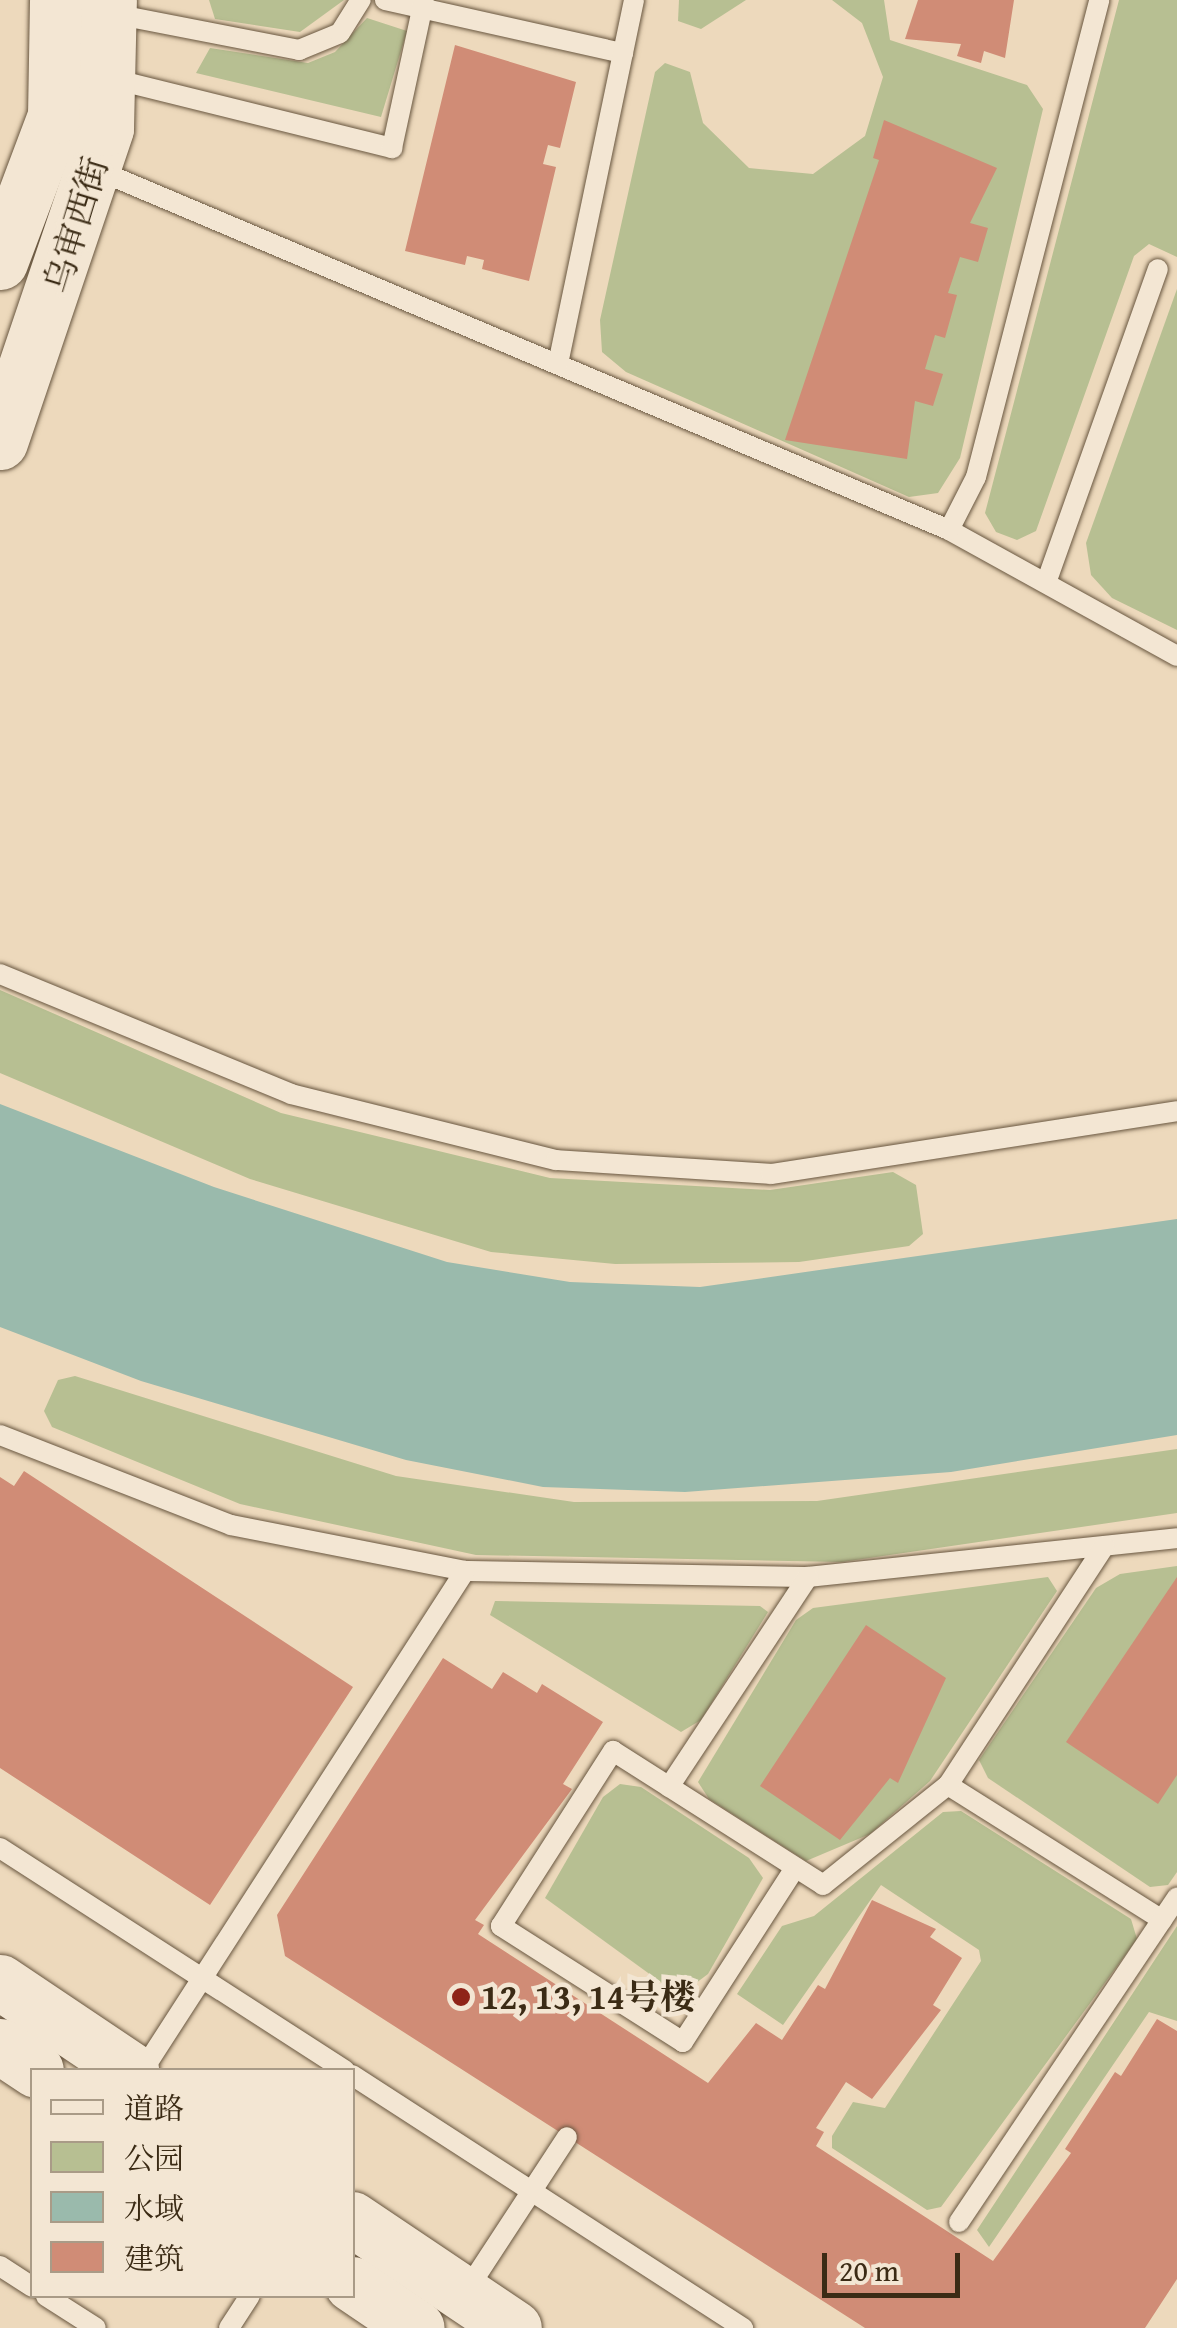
<!DOCTYPE html>
<meta charset="utf-8">
<style>
body{margin:0}
#map{position:relative;width:1177px;height:2328px;overflow:hidden;background:#edd9bc;font-family:"Gentium Book Plus","Noto Serif SC",serif}
div>[style]{position:absolute}
.green>*{inset:0;background:#b7bf92}
.water>*{inset:0;background:#9abaac}
.building>*{inset:0;background:#d08c76}
.roads{filter:drop-shadow(0 0 2px #68563f) drop-shadow(0 0 2px #68563f)}
.service>*{height:20px;margin:-10px;padding:0 10px;transform-origin:10px;border-radius:10px;background:#f3e6d3}
.secondary>*{height:55px;margin:-27.5px;padding:0 27.5px;transform-origin:27.5px;border-radius:27.5px;background:#f3e6d3}
.dots>*{width:28px;height:28px;translate:-50% -50%;box-sizing:border-box;border:5px solid #f3e6d3;border-radius:50%}
span{translate:-50% -50%;white-space:nowrap;text-align:center;line-height:1.15;-webkit-text-stroke:9px #f3e6d3;paint-order:stroke}
.street-label{font-size:35px;color:#3b2b15}
.poi-label{font-size:35px;color:#3b2b15;font-weight:700}
.left{translate:0 -50%;text-align:left}
.legend{position:absolute;left:30px;top:2068px;width:325px;height:230px;box-sizing:border-box;background:#f3e6d3;border:2px solid #a99b87;margin:0;padding:12px 18px;list-style:none;font-size:30px;color:#3b2b15}
.legend li{display:flex;align-items:center;gap:20px;height:50px}
.legend b{width:50px;border:2px solid #a99b87}
.scale{position:absolute;left:822px;top:2253px;width:138px;height:45px;box-sizing:border-box;border:5px solid #3b2b15;border-top:0;padding-left:12px;font-size:30px;line-height:35px;white-space:nowrap;color:#3b2b15;-webkit-text-stroke:8px #f3e6d3;paint-order:stroke}
</style>
<div id="map">
<div class="green">
<i style="clip-path:polygon(209px 0,344px 0,300px 32px,215px 19px)"></i>
<i style="clip-path:polygon(679px 0,746px 0,701px 29px,678px 21px)"></i>
<i style="clip-path:polygon(832px 0,884px 0,890px 40px,1027px 85px,1043px 109px,960px 458px,938px 493px,909px 497px,626px 372px,602px 352px,600px 320px,655px 72px,665px 63px,690px 72px,703px 123px,749px 168px,813px 174px,865px 136px,883px 77px,862px 23px)"></i>
<i style="clip-path:polygon(1119px 0,1177px 0,1177px 257px,1149px 244px,1134px 256px,1036px 531px,1017px 540px,996px 532px,985px 513px)"></i>
<i style="clip-path:polygon(367px 18px,407px 31px,381px 117px,196px 73px,210px 48px,308px 63px,335px 52px)"></i>
<i style="clip-path:polygon(1177px 289px,1177px 630px,1112px 598px,1091px 575px,1086px 543px)"></i>
<i style="clip-path:polygon(0 990px,281px 1113px,550px 1178px,770px 1190px,893px 1172px,916px 1185px,923px 1234px,909px 1246px,799px 1262px,615px 1264px,491px 1252px,250px 1179px,0 1073px)"></i>
<i style="clip-path:polygon(75px 1376px,396px 1476px,574px 1502px,817px 1501px,1177px 1449px,1177px 1513px,842px 1562px,476px 1555px,240px 1504px,52px 1427px,44px 1411px,58px 1380px)"></i>
<i style="clip-path:polygon(1177px 1566px,1177px 1872px,1168px 1885px,1150px 1887px,988px 1778px,979px 1760px,1096px 1588px,1120px 1574px)"></i>
<i style="clip-path:polygon(1048px 1577px,1057px 1591px,930px 1781px,870px 1834px,806px 1861px,709px 1799px,698px 1782px,796px 1620px,813px 1608px)"></i>
<i style="clip-path:polygon(495px 1601px,760px 1606px,768px 1612px,701px 1720px,681px 1732px,490px 1615px)"></i>
<i style="clip-path:polygon(620px 1784px,641px 1787px,749px 1858px,763px 1878px,708px 1974px,688px 1989px,666px 1986px,545px 1898px,603px 1797px)"></i>
<i style="clip-path:polygon(961px 1811px,1131px 1919px,1137px 1939px,941px 2207px,927px 2210px,832px 2148px,832px 2136px,853px 2102px,885px 2108px,981px 1961px,979px 1950px,881px 1885px,783px 2025px,737px 1994px,782px 1926px,814px 1916px,943px 1812px)"></i>
<i style="clip-path:polygon(1177px 1926px,1177px 2021px,1149px 2012px,989px 2247px,977px 2230px)"></i>
</div>
<div class="water">
<i style="clip-path:polygon(0 1104px,214px 1187px,447px 1262px,570px 1282px,700px 1287px,1177px 1219px,1177px 1435px,951px 1472px,685px 1492px,543px 1487px,406px 1460px,141px 1381px,0 1327px)"></i>
</div>
<div class="building">
<i style="clip-path:polygon(918px 0,1014px 0,1005px 58px,984px 51px,981px 63px,957px 56px,961px 44px,905px 39px)"></i>
<i style="clip-path:polygon(455px 45px,576px 82px,560px 148px,548px 145px,543px 164px,556px 167px,529px 281px,482px 269px,484px 260px,467px 256px,465px 265px,405px 251px)"></i>
<i style="clip-path:polygon(884px 120px,997px 168px,970px 223px,988px 228px,978px 262px,960px 257px,948px 293px,957px 295px,945px 338px,935px 335px,925px 369px,943px 374px,933px 406px,915px 401px,907px 459px,785px 440px,879px 160px,873px 158px)"></i>
<i style="clip-path:polygon(24px 1471px,353px 1687px,210px 1905px,0 1768px,0 1477px,14px 1486px)"></i>
<i style="clip-path:polygon(1177px 1577px,1177px 1775px,1158px 1804px,1066px 1742px)"></i>
<i style="clip-path:polygon(866px 1625px,946px 1678px,898px 1783px,890px 1778px,840px 1840px,760px 1786px)"></i>
<i style="clip-path:polygon(443px 1658px,492px 1689px,503px 1672px,537px 1693px,542px 1684px,603px 1722px,563px 1784px,572px 1789px,475px 1920px,484px 1925px,478px 1934px,708px 2083px,756px 2023px,782px 2040px,818px 1985px,825px 1989px,872px 1900px,936px 1929px,930px 1937px,962px 1958px,933px 2005px,941px 2010px,872px 2099px,846px 2082px,816px 2128px,824px 2132px,816px 2146px,993px 2261px,1071px 2153px,1065px 2149px,1115px 2072px,1121px 2076px,1157px 2019px,1177px 2031px,1177px 2279px,1145px 2328px,865px 2328px,285px 1956px,277px 1915px)"></i>
</div>
<div class="roads">
<div class="service">
<i style="left:385px;top:0;width:244px;rotate:12.6deg"></i>
<i style="left:109px;top:13px;width:194px;rotate:11deg"></i>
<i style="left:299px;top:50px;width:44px;rotate:-22.5deg"></i>
<i style="left:340px;top:33px;width:39px;rotate:-58deg"></i>
<i style="left:109px;top:78px;width:292px;rotate:13.9deg"></i>
<i style="left:392px;top:148px;width:151px;rotate:-77.8deg"></i>
<i style="left:95px;top:169px;width:927px;rotate:22.91deg"></i>
<i style="left:949px;top:530px;width:260px;rotate:28.9deg"></i>
<i style="left:558px;top:364px;width:372px;rotate:-78.2deg"></i>
<i style="left:949px;top:530px;width:59px;rotate:-63deg"></i>
<i style="left:976px;top:477px;width:493px;rotate:-75.5deg"></i>
<i style="left:1046px;top:583px;width:333px;rotate:-70.4deg"></i>
<i style="left:0;top:974px;width:315px;rotate:22.4deg"></i>
<i style="left:291px;top:1094px;width:273px;rotate:14deg"></i>
<i style="left:556px;top:1160px;width:215px;rotate:3.7deg"></i>
<i style="left:771px;top:1174px;width:411px;rotate:-8.8deg"></i>
<i style="left:0;top:1435px;width:248px;rotate:21.3deg"></i>
<i style="left:231px;top:1525px;width:238px;rotate:11.1deg"></i>
<i style="left:465px;top:1571px;width:343px;rotate:1deg"></i>
<i style="left:808px;top:1577px;width:371px;rotate:-6deg"></i>
<i style="left:948px;top:1785px;width:253px;rotate:32.2deg"></i>
<i style="left:669px;top:1787px;width:252px;rotate:-56.5deg"></i>
<i style="left:0;top:1848px;width:410px;rotate:32.8deg"></i>
<i style="left:795px;top:1868px;width:207px;rotate:122.8deg"></i>
<i style="left:683px;top:2042px;width:216px;rotate:-147.5deg"></i>
<i style="left:501px;top:1926px;width:208px;rotate:-57.4deg"></i>
<i style="left:613px;top:1751px;width:249px;rotate:32.5deg"></i>
<i style="left:823px;top:1885px;width:160px;rotate:-38.7deg"></i>
<i style="left:948px;top:1785px;width:285px;rotate:-56.8deg"></i>
<i style="left:143px;top:2070px;width:594px;rotate:-57.17deg"></i>
<i style="left:352px;top:2075px;width:466px;rotate:32.9deg"></i>
<i style="left:959px;top:2222px;width:391px;rotate:-56.1deg"></i>
<i style="left:0;top:2266px;width:38px;rotate:33deg"></i>
<i style="left:465px;top:2293px;width:186px;rotate:-56.8deg"></i>
<i style="left:46px;top:2296px;width:59px;rotate:32.6deg"></i>
<i style="left:229px;top:2328px;width:38px;rotate:-57deg"></i>
</div>
<div class="secondary">
<i style="left:0;top:262px;width:156px;rotate:-69.4deg"></i>
<i style="left:55px;top:116px;width:116px;rotate:-89deg"></i>
<i style="left:0;top:442px;width:331px;rotate:-71.3deg"></i>
<i style="left:106px;top:128px;width:128px;rotate:-88.7deg"></i>
<i style="left:0;top:1982px;width:158px;rotate:33.9deg"></i>
<i style="left:0;top:2046px;width:43px;rotate:33.7deg"></i>
<i style="left:352px;top:2219px;width:195px;rotate:33.9deg"></i>
<i style="left:352px;top:2284px;width:78px;rotate:34.1deg"></i>
</div>
</div>
<div class="dots">
<i style="left:461px;top:1997px;background:#8f2418"></i>
</div>
<div class="street-label">
<span style="left:76px;top:225px;rotate:-73deg">乌审西街</span>
</div>
<div class="poi-label">
<span class="left" style="left:481px;top:1997px">12, 13, 14号楼</span>
</div>
<ul class="legend">
<li><b style="height:12px;background:#f3e6d3"></b>道路</li>
<li><b style="height:28px;background:#b7bf92"></b>公园</li>
<li><b style="height:28px;background:#9abaac"></b>水域</li>
<li><b style="height:28px;background:#d08c76"></b>建筑</li>
</ul>
<div class="scale">20 m</div>
</div>
